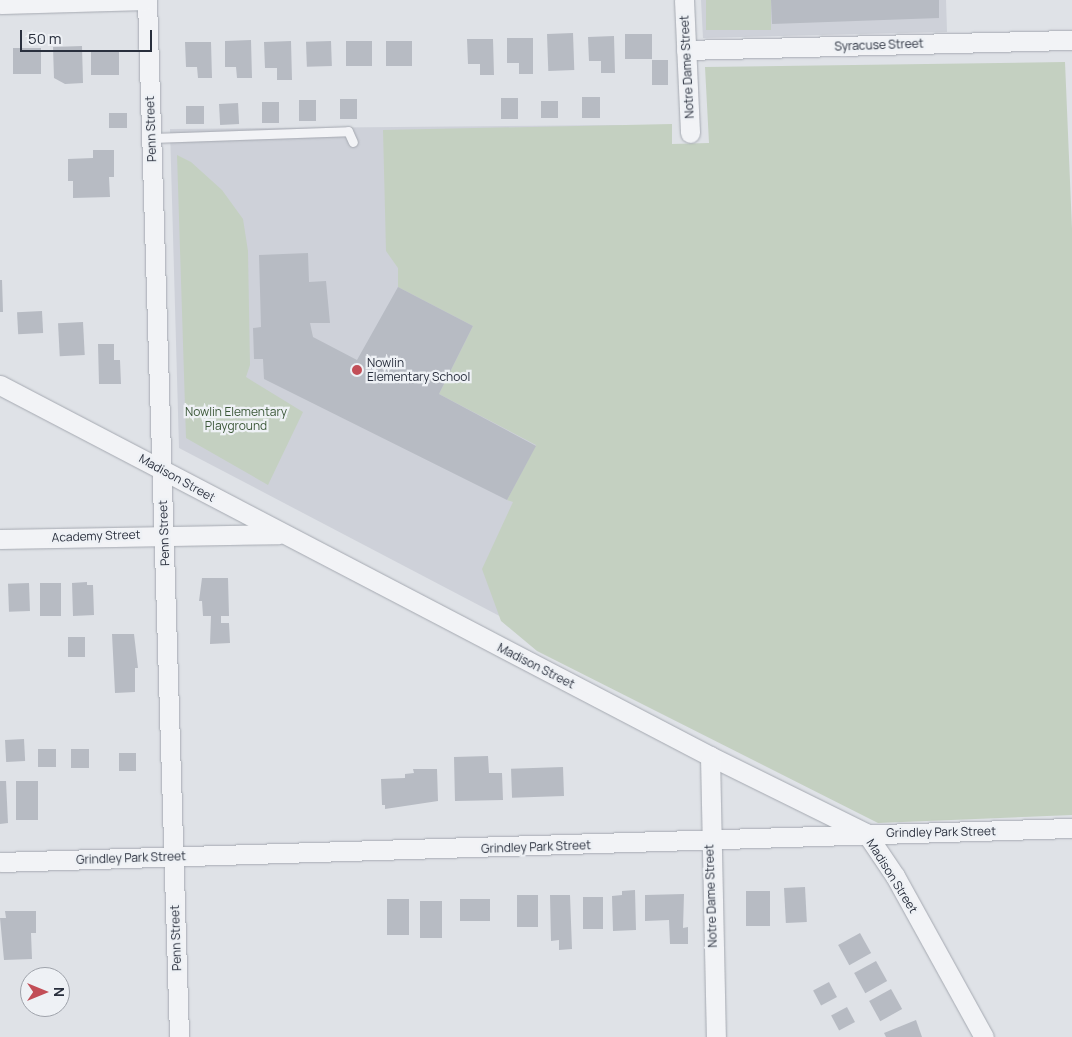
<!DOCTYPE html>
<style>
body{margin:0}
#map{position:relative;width:1072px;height:1037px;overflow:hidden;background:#dfe2e7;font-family:Manrope,sans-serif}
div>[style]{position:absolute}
.built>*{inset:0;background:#ced1d9}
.green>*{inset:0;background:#c4d0c1;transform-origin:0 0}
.building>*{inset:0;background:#b7bbc3;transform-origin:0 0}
.roads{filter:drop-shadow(0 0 1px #a5a9b1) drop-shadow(0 0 1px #a5a9b1)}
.lane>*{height:9px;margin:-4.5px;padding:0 4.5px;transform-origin:4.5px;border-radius:4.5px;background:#f2f3f6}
.street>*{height:19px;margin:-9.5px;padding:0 9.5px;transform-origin:9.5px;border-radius:9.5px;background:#f2f3f6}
.dots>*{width:14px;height:14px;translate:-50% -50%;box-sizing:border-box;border:2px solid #eef1f5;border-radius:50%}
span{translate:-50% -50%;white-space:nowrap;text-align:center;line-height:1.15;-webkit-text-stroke:4.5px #eef1f5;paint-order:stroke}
.street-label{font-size:12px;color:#292f3d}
.poi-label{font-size:12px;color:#292f3d}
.left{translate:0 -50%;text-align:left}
.park-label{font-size:12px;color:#3b5738}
.north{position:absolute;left:20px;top:967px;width:50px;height:50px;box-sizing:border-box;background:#eef1f5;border:1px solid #9fa3ab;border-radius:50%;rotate:90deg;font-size:14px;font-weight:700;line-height:20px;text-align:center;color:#292f3d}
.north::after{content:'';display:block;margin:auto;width:18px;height:22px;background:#c24e57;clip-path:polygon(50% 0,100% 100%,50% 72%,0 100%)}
.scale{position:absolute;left:20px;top:30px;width:132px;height:22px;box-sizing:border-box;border:2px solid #292f3d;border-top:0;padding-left:6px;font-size:15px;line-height:18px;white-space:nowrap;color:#292f3d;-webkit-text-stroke:4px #eef1f5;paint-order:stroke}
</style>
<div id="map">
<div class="built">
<i style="clip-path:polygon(701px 0,946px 0,947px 32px,703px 38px)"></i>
<i style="clip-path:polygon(622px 125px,511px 622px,179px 448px,170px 129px)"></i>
</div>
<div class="green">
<i style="left:706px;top:0;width:65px;height:30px"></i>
<i style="clip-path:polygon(1065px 62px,1072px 229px,1072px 815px,878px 823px,537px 651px,501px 621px,482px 569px,513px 502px,507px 500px,536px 445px,439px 394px,473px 326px,398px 287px,398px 268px,386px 251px,383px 130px,672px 124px,672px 144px,709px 143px,705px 67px)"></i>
<i style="clip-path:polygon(177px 155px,191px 162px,222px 190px,243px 219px,248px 251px,250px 365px,246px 377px,303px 412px,268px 485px,186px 438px)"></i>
</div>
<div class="building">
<i style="clip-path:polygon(771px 0,939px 0,939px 18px,772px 24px)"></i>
<i style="left:573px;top:33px;width:37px;height:26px;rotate:88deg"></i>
<i style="left:652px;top:34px;width:25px;height:27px;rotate:90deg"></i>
<i style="clip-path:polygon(614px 36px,615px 73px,601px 73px,601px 61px,589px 61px,588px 37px)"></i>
<i style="clip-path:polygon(507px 38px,533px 38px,533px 74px,519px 74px,519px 63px,507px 63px)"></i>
<i style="clip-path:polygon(467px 39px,493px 39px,494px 75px,480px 75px,480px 64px,468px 64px)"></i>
<i style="clip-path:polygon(251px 40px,252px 78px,237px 78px,236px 67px,225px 67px,225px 41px)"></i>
<i style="clip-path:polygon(291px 41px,292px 80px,277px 80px,277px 68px,265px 68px,264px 42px)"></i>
<i style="left:331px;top:41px;width:25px;height:25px;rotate:88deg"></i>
<i style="left:372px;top:41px;width:25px;height:26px;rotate:90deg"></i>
<i style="left:412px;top:41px;width:25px;height:26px;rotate:90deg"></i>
<i style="clip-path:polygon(185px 42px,211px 42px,212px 78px,198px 78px,197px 67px,186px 67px)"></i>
<i style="clip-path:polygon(82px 46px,83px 83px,65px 84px,54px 78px,53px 47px)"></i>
<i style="left:41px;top:48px;width:26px;height:28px;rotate:90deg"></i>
<i style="left:91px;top:50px;width:28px;height:25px"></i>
<i style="left:652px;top:60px;width:16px;height:25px"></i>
<i style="left:582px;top:97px;width:18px;height:21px"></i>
<i style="left:518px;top:98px;width:21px;height:17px;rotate:90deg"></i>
<i style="left:340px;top:99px;width:17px;height:20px"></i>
<i style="left:299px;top:100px;width:17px;height:21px"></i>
<i style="left:541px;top:101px;width:17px;height:17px"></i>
<i style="left:262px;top:102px;width:17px;height:21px"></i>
<i style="left:238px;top:103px;width:21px;height:19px;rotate:87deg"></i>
<i style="left:186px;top:106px;width:18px;height:18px"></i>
<i style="left:109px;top:113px;width:18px;height:15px"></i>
<i style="clip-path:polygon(93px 150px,114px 150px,114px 177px,109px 177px,110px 197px,73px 198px,73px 181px,68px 181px,68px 159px,93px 158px)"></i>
<i style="clip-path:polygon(308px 253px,309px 282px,326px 281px,330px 323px,310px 323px,313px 337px,357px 360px,398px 287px,473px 326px,439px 394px,536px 446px,507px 500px,264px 379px,263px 359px,254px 359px,253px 328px,261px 327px,259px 255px)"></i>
<i style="clip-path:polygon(0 280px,2px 280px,3px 312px,0 312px)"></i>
<i style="left:42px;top:311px;width:22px;height:25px;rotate:87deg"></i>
<i style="left:83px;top:322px;width:33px;height:25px;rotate:87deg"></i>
<i style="clip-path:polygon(98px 344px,114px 344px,114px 360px,120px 360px,121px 384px,99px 384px)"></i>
<i style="clip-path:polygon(202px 578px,228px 578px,229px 616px,221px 616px,221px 623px,229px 623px,230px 643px,210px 644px,211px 616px,203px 616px,202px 601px,199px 601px)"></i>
<i style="clip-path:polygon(87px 582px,87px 585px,93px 585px,94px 615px,73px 616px,72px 583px)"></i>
<i style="left:29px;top:583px;width:28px;height:21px;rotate:88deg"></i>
<i style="left:40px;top:583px;width:21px;height:33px"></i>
<i style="clip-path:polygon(112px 634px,134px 634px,138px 668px,135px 668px,135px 692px,115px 693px)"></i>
<i style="left:85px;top:637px;width:20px;height:17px;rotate:90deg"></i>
<i style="left:24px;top:739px;width:22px;height:19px;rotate:87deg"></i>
<i style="left:38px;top:749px;width:18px;height:18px"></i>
<i style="left:71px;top:749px;width:18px;height:19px"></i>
<i style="left:119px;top:753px;width:17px;height:18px"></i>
<i style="clip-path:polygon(488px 756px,489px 773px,502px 773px,503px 800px,455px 801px,454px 757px)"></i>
<i style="left:563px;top:767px;width:29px;height:52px;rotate:88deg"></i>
<i style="clip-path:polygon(413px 769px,437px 769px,438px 801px,385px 809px,385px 805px,382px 805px,381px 779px,405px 778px,405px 774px,414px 773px)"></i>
<i style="clip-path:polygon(0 781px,6px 781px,8px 823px,0 824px)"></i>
<i style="left:16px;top:781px;width:22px;height:39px"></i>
<i style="left:805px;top:887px;width:35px;height:21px;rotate:87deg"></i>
<i style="clip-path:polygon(635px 890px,636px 930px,613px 931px,612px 896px,622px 895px,622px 891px)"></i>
<i style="left:746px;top:891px;width:24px;height:35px"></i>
<i style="clip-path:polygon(684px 894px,683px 928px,688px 927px,688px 944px,670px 944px,669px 920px,645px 921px,645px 895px)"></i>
<i style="left:538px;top:895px;width:32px;height:21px;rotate:90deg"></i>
<i style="clip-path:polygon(550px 895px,570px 895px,572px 949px,559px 950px,559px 940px,551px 941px)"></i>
<i style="left:583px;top:897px;width:20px;height:32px"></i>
<i style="left:387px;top:899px;width:22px;height:36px"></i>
<i style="left:490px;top:899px;width:22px;height:30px;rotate:90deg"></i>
<i style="left:420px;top:901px;width:22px;height:37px"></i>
<i style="clip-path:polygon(5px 911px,36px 911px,36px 933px,31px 933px,32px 959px,4px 960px,0 918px,6px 918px)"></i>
<i style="left:860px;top:933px;width:23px;height:25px;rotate:61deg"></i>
<i style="left:876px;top:961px;width:23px;height:25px;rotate:61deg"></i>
<i style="left:829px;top:982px;width:17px;height:18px;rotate:62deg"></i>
<i style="left:891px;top:989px;width:23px;height:25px;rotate:61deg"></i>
<i style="left:847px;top:1007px;width:17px;height:18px;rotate:62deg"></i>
<i style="clip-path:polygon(916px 1020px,922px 1037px,886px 1037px,884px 1033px)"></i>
</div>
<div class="roads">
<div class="lane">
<i style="left:152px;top:138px;width:196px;rotate:-2deg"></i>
<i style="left:348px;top:131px;width:12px;rotate:66deg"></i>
</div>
<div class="street">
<i style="left:147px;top:0;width:1037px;rotate:88.23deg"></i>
<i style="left:684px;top:0;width:133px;rotate:87.4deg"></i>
<i style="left:0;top:4px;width:146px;rotate:-1.6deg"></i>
<i style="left:686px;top:50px;width:386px;rotate:-1.5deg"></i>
<i style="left:0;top:385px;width:801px;rotate:27.59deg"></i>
<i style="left:710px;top:756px;width:174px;rotate:26.3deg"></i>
<i style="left:866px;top:833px;width:52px;rotate:56deg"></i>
<i style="left:895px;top:876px;width:184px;rotate:61.1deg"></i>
<i style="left:0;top:539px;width:279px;rotate:-1deg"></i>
<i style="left:710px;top:756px;width:281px;rotate:88.8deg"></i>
<i style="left:0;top:862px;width:1073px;rotate:-1.82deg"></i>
</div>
</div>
<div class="dots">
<i style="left:357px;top:370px;background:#c24e57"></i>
</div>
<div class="street-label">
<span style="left:879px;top:45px;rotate:-2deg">Syracuse Street</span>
<span style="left:687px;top:67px;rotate:-93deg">Notre Dame Street</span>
<span style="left:151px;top:129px;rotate:-92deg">Penn Street</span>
<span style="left:177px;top:478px;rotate:29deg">Madison Street</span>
<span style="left:164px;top:533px;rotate:-92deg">Penn Street</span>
<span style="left:96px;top:536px;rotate:-2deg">Academy Street</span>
<span style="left:536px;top:666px;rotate:27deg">Madison Street</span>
<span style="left:941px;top:832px;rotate:-1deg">Grindley Park Street</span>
<span style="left:536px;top:847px;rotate:-2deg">Grindley Park Street</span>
<span style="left:131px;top:858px;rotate:-2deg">Grindley Park Street</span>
<span style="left:892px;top:876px;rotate:58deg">Madison Street</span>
<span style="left:711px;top:896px;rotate:-92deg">Notre Dame Street</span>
<span style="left:176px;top:938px;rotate:-92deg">Penn Street</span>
</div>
<div class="poi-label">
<span class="left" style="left:367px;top:370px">Nowlin<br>Elementary School</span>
</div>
<div class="park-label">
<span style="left:236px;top:419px">Nowlin Elementary<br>Playground</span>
</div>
<div class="north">N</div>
<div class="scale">50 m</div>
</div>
